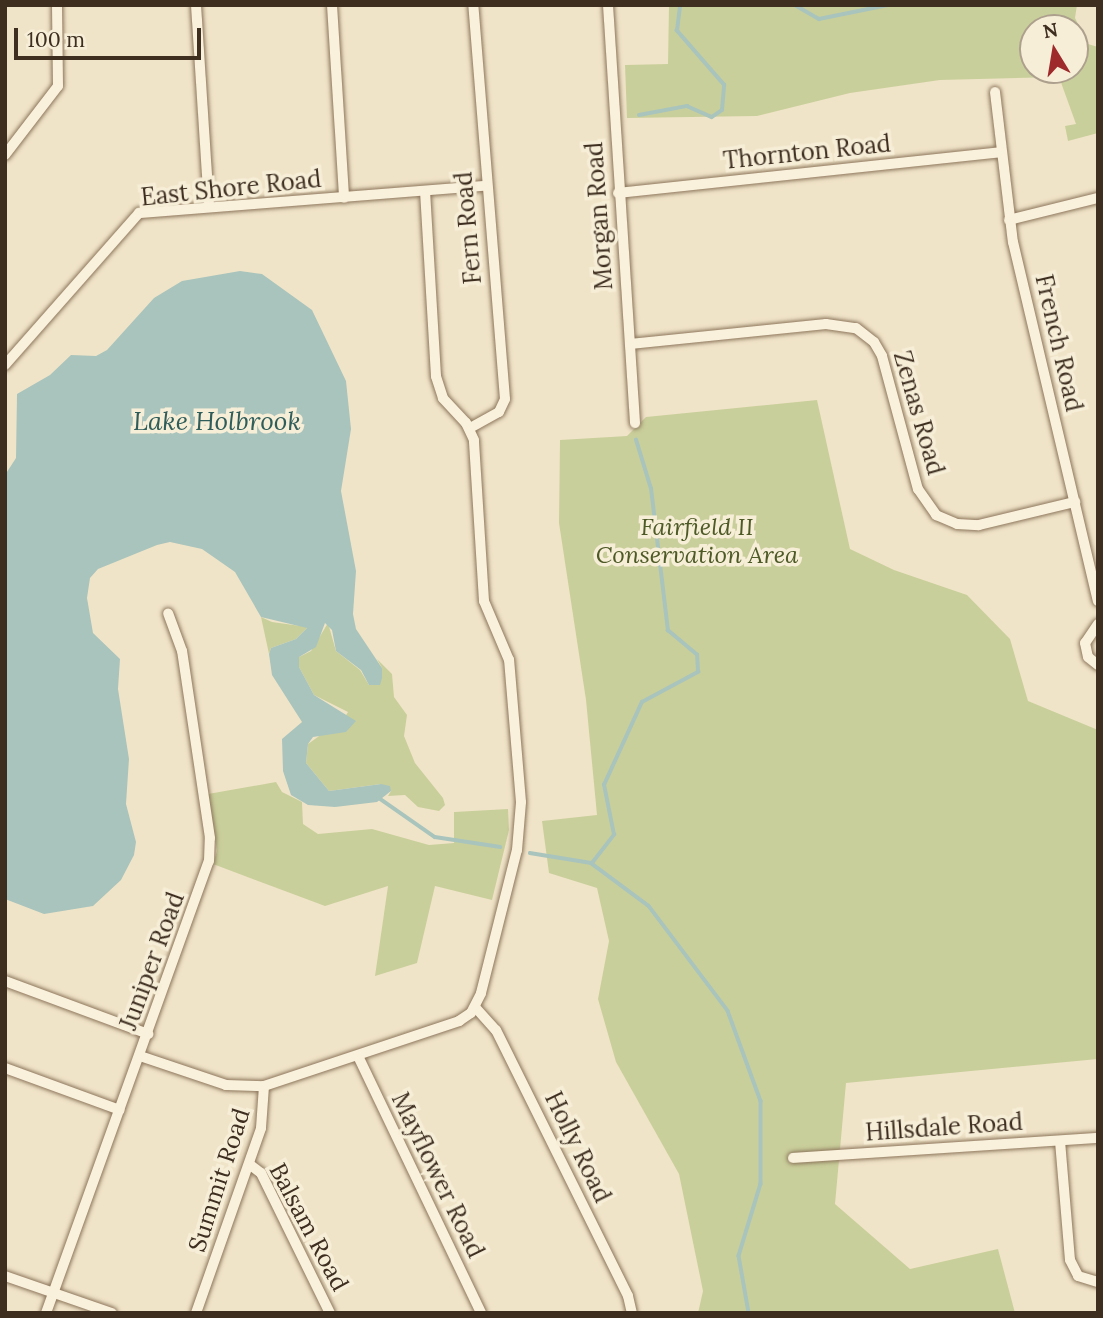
<!DOCTYPE html>
<style>
body{margin:0}
#map{position:relative;width:1103px;height:1318px;overflow:hidden;background:#f0e4c8;font-family:Lora,serif}
div>[style]{position:absolute}
.green>*{inset:0;background:#c9cf9b}
.water>*{inset:0;background:#a9c4bc}
.stream>*{height:3.5px;margin:-1.75px;padding:0 1.75px;transform-origin:1.75px;border-radius:1.75px;background:#a9c4bc}
.roads{filter:drop-shadow(0 0 2px #8d765c) drop-shadow(0 0 2px #8d765c)}
.street>*{height:10px;margin:-5px;padding:0 5px;transform-origin:5px;border-radius:5px;background:#faf1dc}
span{translate:-50% -50%;white-space:nowrap;text-align:center;line-height:1.15;-webkit-text-stroke:7px #f7eed8;paint-order:stroke}
.street-label{font-size:24px;color:#3d2e20}
.park-label{font-size:24px;color:#4d5a26;font-style:italic}
.water-label{font-size:26px;color:#2f5d5a;font-style:italic}
.frame{position:absolute;inset:0;border:7px solid #3d2e20;pointer-events:none}
.north{position:absolute;left:1019px;top:14px;width:70px;height:70px;box-sizing:border-box;background:#f7eed8;border:2px solid #ada18e;border-radius:50%;rotate:349deg;font-size:19px;font-weight:700;line-height:28px;text-align:center;color:#3d2e20}
.north::after{content:'';display:block;margin:auto;width:24px;height:32px;background:#9e2a2b;clip-path:polygon(50% 0,100% 100%,50% 72%,0 100%)}
.scale{position:absolute;left:14px;top:28px;width:187px;height:32px;box-sizing:border-box;border:4px solid #3d2e20;border-top:0;padding-left:9px;font-size:21px;line-height:24px;white-space:nowrap;color:#3d2e20;-webkit-text-stroke:5px #f7eed8;paint-order:stroke}
</style>
<div id="map">
<div class="green">
<i style="clip-path:polygon(evenodd,669px 5px,1077px 5px,1075px 18px,1088px 44px,1098px 47px,1098px 133px,1068px 141px,1065px 126px,1076px 124px,1059px 77px,940px 80px,850px 93px,757px 116px,627px 118px,625px 65px,668px 64px,669px 5px,1033px 28px,1075px 28px,1075px 70px,1033px 70px,1033px 28px)"></i>
<i style="clip-path:polygon(817px 400px,850px 549px,894px 570px,967px 595px,1010px 639px,1028px 701px,1098px 730px,1098px 1059px,846px 1083px,835px 1204px,910px 1269px,998px 1249px,1015px 1313px,698px 1313px,703px 1291px,679px 1174px,616px 1062px,598px 999px,609px 941px,597px 888px,549px 873px,542px 821px,597px 815px,586px 700px,559px 523px,560px 440px,627px 436px,646px 417px)"></i>
<i style="clip-path:polygon(261px 617px,272px 622px,308px 627px,296px 639px,271px 648px,269px 654px)"></i>
<i style="clip-path:polygon(328px 623px,336px 651px,360px 670px,369px 685px,382px 668px,377px 659px,392px 674px,394px 697px,407px 715px,404px 736px,415px 763px,443px 798px,445px 805px,439px 811px,418px 807px,405px 795px,388px 796px,391px 791px,381px 784px,329px 791px,306px 763px,308px 744px,322px 734px,335px 733px,348px 712px,314px 695px,299px 667px,299px 657px,311px 651px)"></i>
<i style="clip-path:polygon(276px 782px,282px 792px,302px 802px,303px 824px,318px 834px,372px 829px,429px 845px,454px 843px,454px 812px,508px 809px,509px 830px,492px 900px,435px 886px,417px 963px,375px 976px,388px 886px,325px 906px,213px 864px,217px 851px,208px 794px)"></i>
</div>
<div class="water">
<i style="clip-path:polygon(240px 271px,262px 274px,312px 310px,346px 381px,351px 429px,341px 491px,356px 571px,353px 614px,356px 629px,382px 668px,382px 678px,380px 685px,369px 685px,361px 670px,336px 651px,332px 630px,325px 623px,316px 647px,299px 657px,299px 667px,314px 695px,356px 721px,346px 732px,313px 737px,308px 744px,306px 763px,329px 791px,381px 784px,390px 786px,391px 791px,377px 802px,335px 807px,308px 805px,291px 795px,283px 771px,282px 739px,302px 722px,272px 675px,269px 654px,271px 648px,296px 639px,307px 628px,261px 617px,235px 572px,202px 549px,170px 542px,157px 545px,98px 569px,90px 578px,87px 598px,93px 633px,120px 659px,118px 689px,129px 759px,126px 804px,136px 842px,134px 855px,121px 880px,93px 906px,44px 914px,5px 899px,5px 475px,16px 458px,17px 394px,50px 375px,71px 355px,96px 356px,107px 350px,154px 298px,182px 281px)"></i>
</div>
<div class="stream">
<i style="left:795px;top:5px;width:28px;rotate:30deg"></i>
<i style="left:819px;top:19px;width:70px;rotate:-11.5deg"></i>
<i style="left:639px;top:115px;width:49px;rotate:-10.6deg"></i>
<i style="left:687px;top:106px;width:27px;rotate:24deg"></i>
<i style="left:712px;top:117px;width:12px;rotate:-35deg"></i>
<i style="left:722px;top:110px;width:25px;rotate:-85deg"></i>
<i style="left:724px;top:85px;width:72px;rotate:-131deg"></i>
<i style="left:677px;top:31px;width:26px;rotate:-83deg"></i>
<i style="left:379px;top:798px;width:68px;rotate:34.9deg"></i>
<i style="left:435px;top:837px;width:66px;rotate:8.7deg"></i>
<i style="left:530px;top:853px;width:62px;rotate:9.3deg"></i>
<i style="left:591px;top:863px;width:72px;rotate:36.6deg"></i>
<i style="left:649px;top:906px;width:131px;rotate:53deg"></i>
<i style="left:728px;top:1011px;width:96px;rotate:69.9deg"></i>
<i style="left:761px;top:1101px;width:83px;rotate:90deg"></i>
<i style="left:761px;top:1184px;width:75px;rotate:107deg"></i>
<i style="left:739px;top:1256px;width:58px;rotate:80deg"></i>
<i style="left:592px;top:863px;width:36px;rotate:-52deg"></i>
<i style="left:614px;top:835px;width:51px;rotate:-101.3deg"></i>
<i style="left:604px;top:785px;width:91px;rotate:-65.4deg"></i>
<i style="left:642px;top:702px;width:64px;rotate:-28.2deg"></i>
<i style="left:698px;top:672px;width:17px;rotate:-93deg"></i>
<i style="left:697px;top:655px;width:38px;rotate:-140deg"></i>
<i style="left:668px;top:631px;width:143px;rotate:-96.8deg"></i>
<i style="left:651px;top:489px;width:51px;rotate:-107deg"></i>
</div>
<div class="roads">
<div class="street">
<i style="left:196px;top:5px;width:201px;rotate:86.3deg"></i>
<i style="left:332px;top:5px;width:193px;rotate:86.4deg"></i>
<i style="left:608px;top:5px;width:419px;rotate:86.3deg"></i>
<i style="left:995px;top:92px;width:151px;rotate:83.2deg"></i>
<i style="left:1013px;top:242px;width:369px;rotate:76.7deg"></i>
<i style="left:5px;top:155px;width:87px;rotate:-52.5deg"></i>
<i style="left:58px;top:86px;width:81px;rotate:-90.7deg"></i>
<i style="left:618px;top:193px;width:384px;rotate:-6.1deg"></i>
<i style="left:1009px;top:220px;width:92px;rotate:-13.9deg"></i>
<i style="left:630px;top:344px;width:197px;rotate:-5.8deg"></i>
<i style="left:826px;top:324px;width:30px;rotate:8deg"></i>
<i style="left:856px;top:328px;width:23px;rotate:38deg"></i>
<i style="left:874px;top:342px;width:16px;rotate:60deg"></i>
<i style="left:882px;top:356px;width:138px;rotate:74.9deg"></i>
<i style="left:918px;top:489px;width:32px;rotate:55deg"></i>
<i style="left:936px;top:515px;width:23px;rotate:23deg"></i>
<i style="left:957px;top:524px;width:22px;rotate:3deg"></i>
<i style="left:979px;top:525px;width:99px;rotate:-13.5deg"></i>
<i style="left:5px;top:365px;width:203px;rotate:-48.6deg"></i>
<i style="left:139px;top:213px;width:347px;rotate:-4.5deg"></i>
<i style="left:470px;top:428px;width:33px;rotate:-29deg"></i>
<i style="left:499px;top:412px;width:14px;rotate:-65deg"></i>
<i style="left:505px;top:399px;width:395px;rotate:-94.6deg"></i>
<i style="left:1098px;top:624px;width:23px;rotate:124deg"></i>
<i style="left:1085px;top:643px;width:14px;rotate:78deg"></i>
<i style="left:1088px;top:657px;width:13px;rotate:39deg"></i>
<i style="left:5px;top:981px;width:153px;rotate:20.3deg"></i>
<i style="left:475px;top:1007px;width:31px;rotate:48deg"></i>
<i style="left:496px;top:1030px;width:297px;rotate:63.6deg"></i>
<i style="left:628px;top:1296px;width:17px;rotate:77deg"></i>
<i style="left:140px;top:1056px;width:91px;rotate:18.6deg"></i>
<i style="left:226px;top:1085px;width:38px;rotate:2deg"></i>
<i style="left:264px;top:1086px;width:206px;rotate:-18.4deg"></i>
<i style="left:459px;top:1021px;width:14px;rotate:-34deg"></i>
<i style="left:471px;top:1013px;width:22px;rotate:-63deg"></i>
<i style="left:481px;top:993px;width:147px;rotate:-75.9deg"></i>
<i style="left:517px;top:850px;width:48px;rotate:-85.2deg"></i>
<i style="left:521px;top:802px;width:143px;rotate:-94.8deg"></i>
<i style="left:509px;top:660px;width:64px;rotate:-113deg"></i>
<i style="left:484px;top:601px;width:161px;rotate:-93.6deg"></i>
<i style="left:474px;top:440px;width:19px;rotate:-115deg"></i>
<i style="left:466px;top:423px;width:34px;rotate:-133deg"></i>
<i style="left:443px;top:398px;width:23px;rotate:-108deg"></i>
<i style="left:436px;top:376px;width:183px;rotate:-93.4deg"></i>
<i style="left:358px;top:1056px;width:285px;rotate:64.4deg"></i>
<i style="left:5px;top:1068px;width:122px;rotate:20.1deg"></i>
<i style="left:1060px;top:1141px;width:119px;rotate:85.2deg"></i>
<i style="left:1070px;top:1260px;width:18px;rotate:63deg"></i>
<i style="left:1078px;top:1276px;width:21px;rotate:17deg"></i>
<i style="left:793px;top:1158px;width:306px;rotate:-3.8deg"></i>
<i style="left:249px;top:1164px;width:15px;rotate:37deg"></i>
<i style="left:261px;top:1173px;width:156px;rotate:63.8deg"></i>
<i style="left:5px;top:1276px;width:113px;rotate:19.1deg"></i>
<i style="left:46px;top:1313px;width:480px;rotate:-70.2deg"></i>
<i style="left:209px;top:861px;width:23px;rotate:-88deg"></i>
<i style="left:210px;top:838px;width:189px;rotate:-98.5deg"></i>
<i style="left:182px;top:651px;width:40px;rotate:-110.2deg"></i>
<i style="left:196px;top:1313px;width:196px;rotate:-70.6deg"></i>
<i style="left:261px;top:1128px;width:42px;rotate:-85.9deg"></i>
</div>
</div>
<div class="street-label">
<span style="left:807px;top:152px;rotate:-6deg">Thornton Road</span>
<span style="left:231px;top:188px;rotate:-6deg">East Shore Road</span>
<span style="left:599px;top:216px;rotate:-94deg">Morgan Road</span>
<span style="left:468px;top:228px;rotate:-95deg">Fern Road</span>
<span style="left:1059px;top:343px;rotate:77deg">French Road</span>
<span style="left:919px;top:413px;rotate:74deg">Zenas Road</span>
<span style="left:152px;top:961px;rotate:-70deg">Juniper Road</span>
<span style="left:944px;top:1127px;rotate:-4deg">Hillsdale Road</span>
<span style="left:578px;top:1147px;rotate:64deg">Holly Road</span>
<span style="left:438px;top:1175px;rotate:64deg">Mayflower Road</span>
<span style="left:219px;top:1180px;rotate:-72deg">Summit Road</span>
<span style="left:309px;top:1227px;rotate:62deg">Balsam Road</span>
</div>
<div class="park-label">
<span style="left:697px;top:541px">Fairfield II<br>Conservation Area</span>
</div>
<div class="water-label">
<span style="left:217px;top:421px">Lake Holbrook</span>
</div>
<div class="frame"></div>
<div class="north">N</div>
<div class="scale">100 m</div>
</div>
